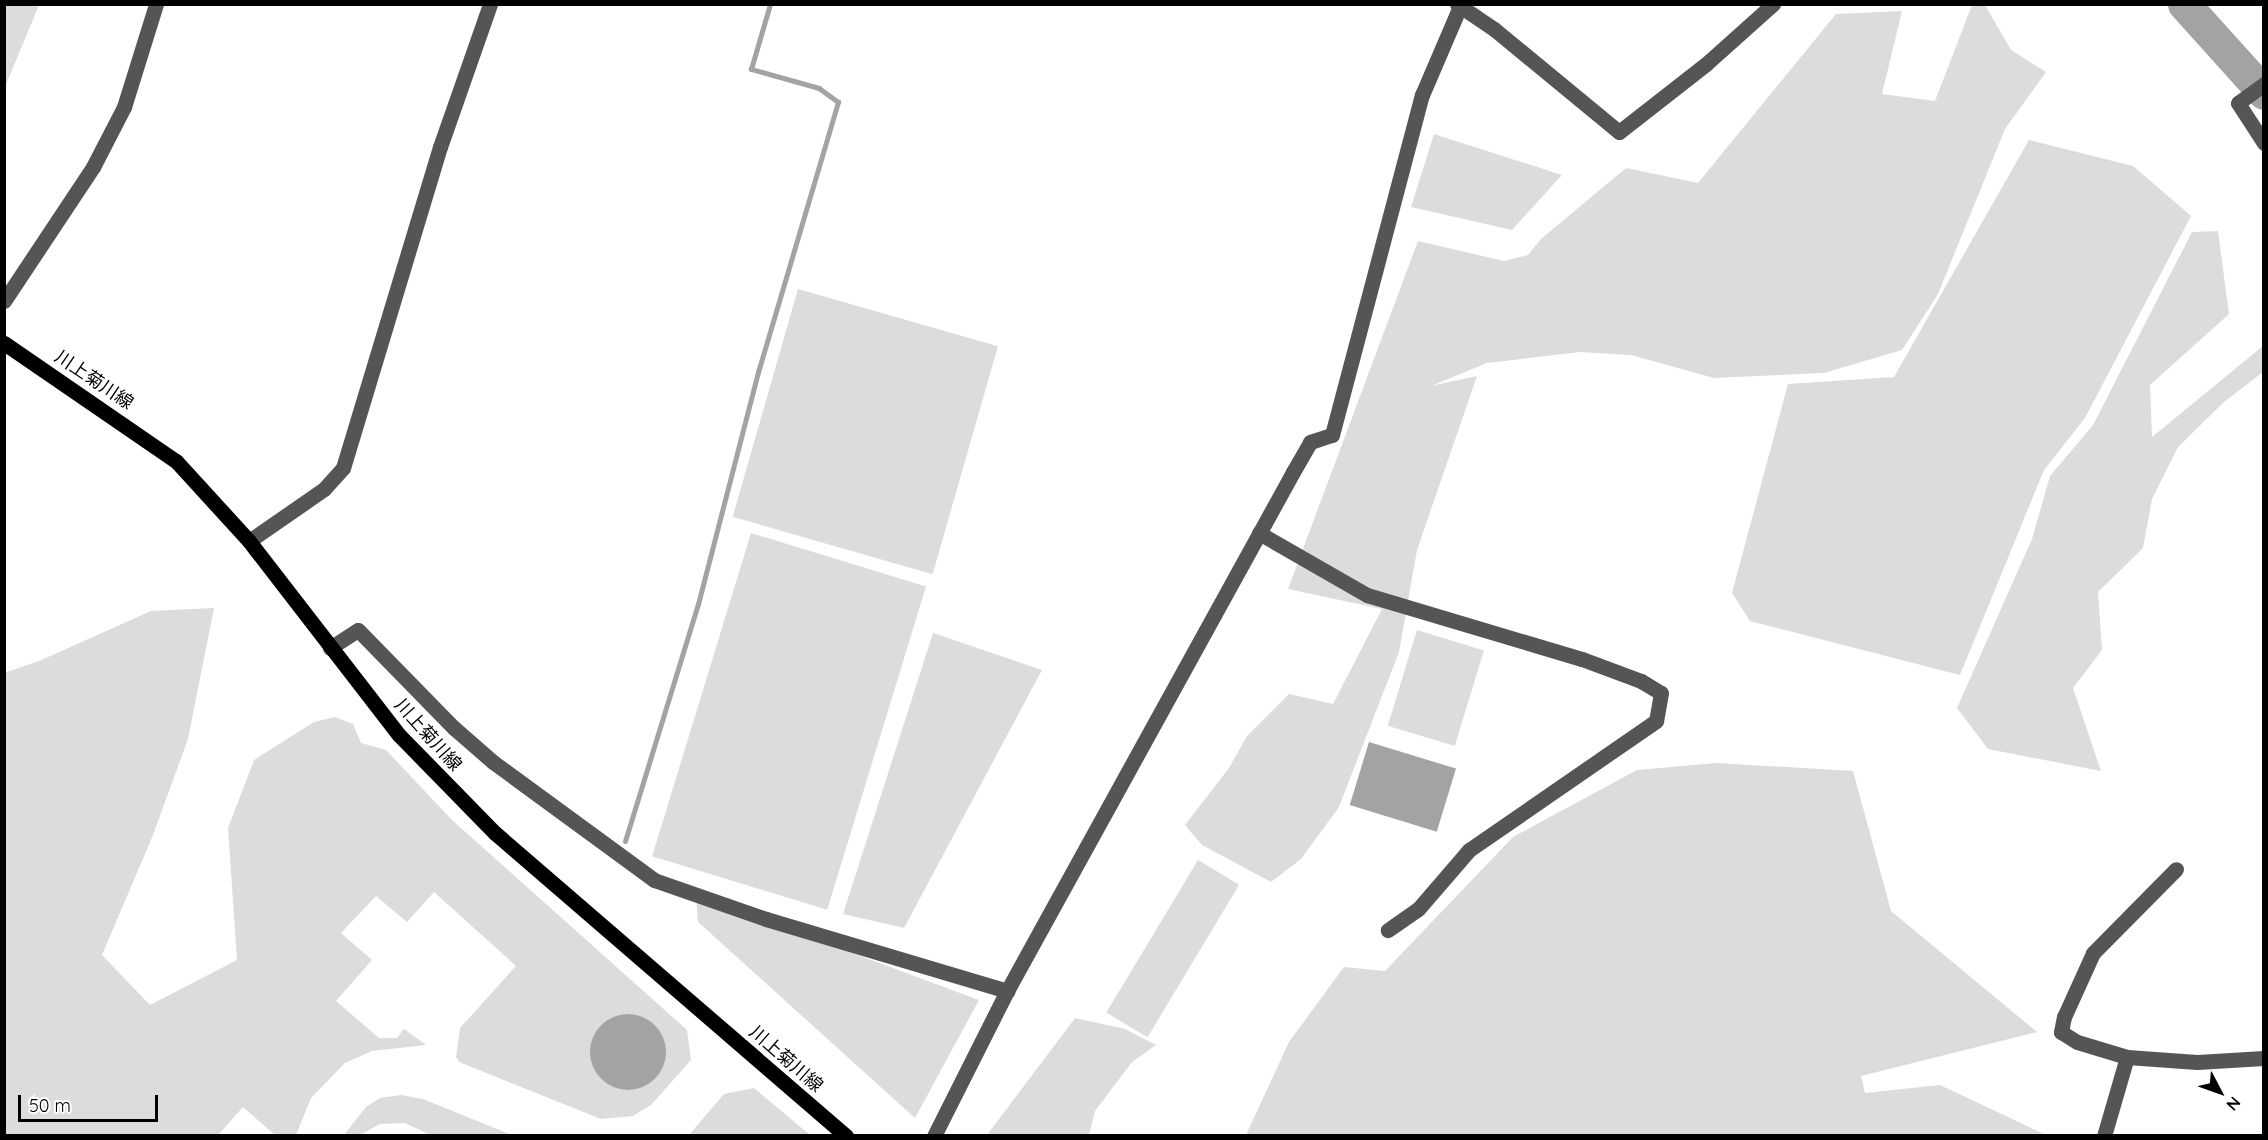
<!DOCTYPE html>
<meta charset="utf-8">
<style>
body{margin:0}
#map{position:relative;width:2268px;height:1140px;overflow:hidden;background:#fff;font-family:Quicksand,"Noto Sans JP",sans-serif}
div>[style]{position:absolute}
.green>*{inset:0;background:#dcdcdc;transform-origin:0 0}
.water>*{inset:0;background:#a3a3a3;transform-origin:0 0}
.round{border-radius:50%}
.stream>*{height:5px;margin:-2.5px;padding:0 2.5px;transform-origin:2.5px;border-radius:2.5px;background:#a3a3a3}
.river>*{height:33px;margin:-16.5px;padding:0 16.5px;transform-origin:16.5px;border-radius:16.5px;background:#a3a3a3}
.minor>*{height:15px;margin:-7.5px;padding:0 7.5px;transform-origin:7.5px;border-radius:7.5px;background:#555}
.major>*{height:15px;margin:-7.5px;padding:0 7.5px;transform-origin:7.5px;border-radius:7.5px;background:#000}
span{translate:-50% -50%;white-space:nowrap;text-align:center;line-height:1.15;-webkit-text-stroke:6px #fff;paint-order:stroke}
.street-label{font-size:18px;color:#000}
.frame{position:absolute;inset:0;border:6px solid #000;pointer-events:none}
.north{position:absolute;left:2190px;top:1062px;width:60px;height:60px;-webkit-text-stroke:4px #fff;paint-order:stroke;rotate:131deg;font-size:16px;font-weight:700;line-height:24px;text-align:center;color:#000}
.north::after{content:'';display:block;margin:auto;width:21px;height:27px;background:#000;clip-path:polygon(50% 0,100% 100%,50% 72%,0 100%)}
.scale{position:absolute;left:18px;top:1095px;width:140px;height:27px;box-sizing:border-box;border:3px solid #000;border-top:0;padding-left:8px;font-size:18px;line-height:21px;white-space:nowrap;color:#000;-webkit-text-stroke:4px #fff;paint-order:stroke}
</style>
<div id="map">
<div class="green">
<i style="clip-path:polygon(5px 4px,39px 5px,5px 87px,4px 5px)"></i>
<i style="clip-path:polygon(1972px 5px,1985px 5px,2011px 50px,2046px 72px,2005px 129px,1938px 294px,1902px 350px,1824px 373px,1714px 378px,1631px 355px,1580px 352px,1487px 363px,1431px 386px,1477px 376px,1417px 550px,1399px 652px,1339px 807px,1301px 859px,1271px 882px,1202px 845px,1185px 825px,1229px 768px,1247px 736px,1289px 694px,1333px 704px,1382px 609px,1288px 589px,1418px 241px,1504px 261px,1528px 255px,1541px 239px,1626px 168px,1698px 183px,1836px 14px,1902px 11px,1882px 94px,1935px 101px)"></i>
<i style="clip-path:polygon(1434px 134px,1562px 175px,1512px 230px,1411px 207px)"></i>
<i style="clip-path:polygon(2029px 140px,2133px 166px,2191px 216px,2085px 418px,2044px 470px,1960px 675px,1750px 621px,1732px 593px,1788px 384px,1894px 377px)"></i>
<i style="clip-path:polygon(2218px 231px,2229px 314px,2150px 385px,2152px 437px,2263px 346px,2263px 372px,2224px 402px,2178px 447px,2152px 499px,2143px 548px,2098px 592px,2102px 650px,2073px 688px,2101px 771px,1988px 749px,1957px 708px,2032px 539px,2050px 476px,2093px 425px,2192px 232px)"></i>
<i style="left:798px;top:289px;width:208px;height:237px;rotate:16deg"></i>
<i style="left:751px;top:533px;width:183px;height:338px;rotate:17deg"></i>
<i style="clip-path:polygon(214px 608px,188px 739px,153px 835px,102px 955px,150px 1005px,237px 960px,228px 828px,254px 760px,314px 722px,335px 717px,353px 724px,361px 743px,386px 750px,452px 820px,687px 1030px,691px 1060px,651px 1105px,633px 1116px,601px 1119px,459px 1062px,456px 1057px,460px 1028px,516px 966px,434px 892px,407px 922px,376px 896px,341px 933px,372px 960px,336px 1001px,379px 1038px,397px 1038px,404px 1029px,426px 1045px,372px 1051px,345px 1063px,311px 1098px,296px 1135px,275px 1135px,243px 1107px,218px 1135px,5px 1135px,4px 673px,39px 661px,151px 611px)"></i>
<i style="left:1417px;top:630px;width:70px;height:100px;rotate:17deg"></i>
<i style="clip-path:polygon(933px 633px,1042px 670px,904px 928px,843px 914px)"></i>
<i style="clip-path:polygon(1716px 763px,1853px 771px,1891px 911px,2037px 1032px,1861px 1076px,1865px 1093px,1940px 1085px,2046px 1135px,1246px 1135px,1289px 1042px,1344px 967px,1385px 971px,1513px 837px,1637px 770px)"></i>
<i style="left:1198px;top:860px;width:48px;height:178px;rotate:31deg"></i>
<i style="clip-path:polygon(696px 895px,979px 1000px,915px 1118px,698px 922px)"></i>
<i style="clip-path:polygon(1075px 1018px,1125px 1029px,1156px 1045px,1132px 1062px,1095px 1111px,1089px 1135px,987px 1135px)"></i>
<i style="clip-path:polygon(754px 1088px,810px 1135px,689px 1135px,724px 1094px)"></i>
<i style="clip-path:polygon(401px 1095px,423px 1099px,512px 1135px,430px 1135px,405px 1123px,380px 1124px,360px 1135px,344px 1135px,366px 1107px,380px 1098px)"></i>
</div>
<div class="water">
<i style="left:1369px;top:742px;width:91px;height:66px;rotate:17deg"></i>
<i class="round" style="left:590px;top:1014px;width:76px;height:76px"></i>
</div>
<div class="stream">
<i style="left:625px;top:841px;width:248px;rotate:-72.9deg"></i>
<i style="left:698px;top:604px;width:240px;rotate:-75.5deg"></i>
<i style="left:758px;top:372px;width:282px;rotate:-73.5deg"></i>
<i style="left:838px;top:102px;width:24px;rotate:-144deg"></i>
<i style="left:819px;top:88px;width:71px;rotate:-164.4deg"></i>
<i style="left:751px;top:69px;width:68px;rotate:-73.7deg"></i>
</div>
<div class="river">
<i style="left:2184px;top:4px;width:120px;rotate:48deg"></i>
</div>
<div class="minor">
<i style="left:1457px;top:4px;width:45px;rotate:34deg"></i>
<i style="left:1494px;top:29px;width:162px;rotate:39.5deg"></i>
<i style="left:1619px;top:132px;width:110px;rotate:-38deg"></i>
<i style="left:1706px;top:64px;width:90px;rotate:-41.8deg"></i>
<i style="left:2264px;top:84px;width:32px;rotate:144deg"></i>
<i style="left:2238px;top:103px;width:48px;rotate:57deg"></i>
<i style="left:4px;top:301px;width:161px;rotate:-56.4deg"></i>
<i style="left:93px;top:167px;width:68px;rotate:-62.7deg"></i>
<i style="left:124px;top:107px;width:108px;rotate:-72.7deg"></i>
<i style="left:1259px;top:533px;width:125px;rotate:29.9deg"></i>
<i style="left:1367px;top:595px;width:224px;rotate:16.6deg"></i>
<i style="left:1582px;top:659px;width:63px;rotate:20.4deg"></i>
<i style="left:1641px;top:681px;width:23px;rotate:31deg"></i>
<i style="left:1661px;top:693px;width:28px;rotate:100deg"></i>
<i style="left:1656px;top:721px;width:227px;rotate:145.4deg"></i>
<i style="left:1469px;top:850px;width:78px;rotate:130.8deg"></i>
<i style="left:1418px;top:909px;width:37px;rotate:145deg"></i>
<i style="left:249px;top:541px;width:91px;rotate:-34.7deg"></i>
<i style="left:324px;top:489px;width:28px;rotate:-48deg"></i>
<i style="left:343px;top:468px;width:335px;rotate:-73.2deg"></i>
<i style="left:440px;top:147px;width:151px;rotate:-70.7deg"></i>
<i style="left:330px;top:648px;width:33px;rotate:-33deg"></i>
<i style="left:358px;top:630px;width:137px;rotate:45.6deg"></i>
<i style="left:454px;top:728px;width:52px;rotate:41.1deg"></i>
<i style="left:493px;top:762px;width:200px;rotate:36.2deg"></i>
<i style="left:654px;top:880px;width:119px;rotate:19.2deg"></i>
<i style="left:766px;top:919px;width:252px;rotate:16.6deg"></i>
<i style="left:2127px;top:1057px;width:70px;rotate:4.1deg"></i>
<i style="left:2197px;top:1062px;width:67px;rotate:-3.4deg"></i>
<i style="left:934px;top:1136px;width:162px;rotate:-63.3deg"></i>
<i style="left:1007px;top:991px;width:593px;rotate:-61.14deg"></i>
<i style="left:1293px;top:472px;width:34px;rotate:-60deg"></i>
<i style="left:1310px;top:442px;width:23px;rotate:-18deg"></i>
<i style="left:1332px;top:435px;width:352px;rotate:-75.2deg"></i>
<i style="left:1422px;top:95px;width:99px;rotate:-66.8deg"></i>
<i style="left:2104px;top:1136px;width:82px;rotate:-73.8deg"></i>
<i style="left:2127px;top:1057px;width:52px;rotate:-163.3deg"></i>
<i style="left:2077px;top:1042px;width:19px;rotate:-148deg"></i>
<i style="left:2061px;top:1032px;width:15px;rotate:-79deg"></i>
<i style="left:2064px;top:1017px;width:70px;rotate:-65.6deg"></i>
<i style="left:2093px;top:953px;width:118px;rotate:-45.3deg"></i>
</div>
<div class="major">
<i style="left:4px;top:343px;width:209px;rotate:34.5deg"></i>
<i style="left:176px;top:461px;width:108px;rotate:47.6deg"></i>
<i style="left:249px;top:541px;width:245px;rotate:52.3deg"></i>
<i style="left:399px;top:735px;width:137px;rotate:45.6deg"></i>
<i style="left:495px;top:833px;width:464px;rotate:40.8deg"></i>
</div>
<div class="street-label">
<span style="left:94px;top:380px;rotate:34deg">川上菊川線</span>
<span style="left:428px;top:735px;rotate:48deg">川上菊川線</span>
<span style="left:786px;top:1059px;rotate:41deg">川上菊川線</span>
</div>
<div class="frame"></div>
<div class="north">N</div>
<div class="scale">50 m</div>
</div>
